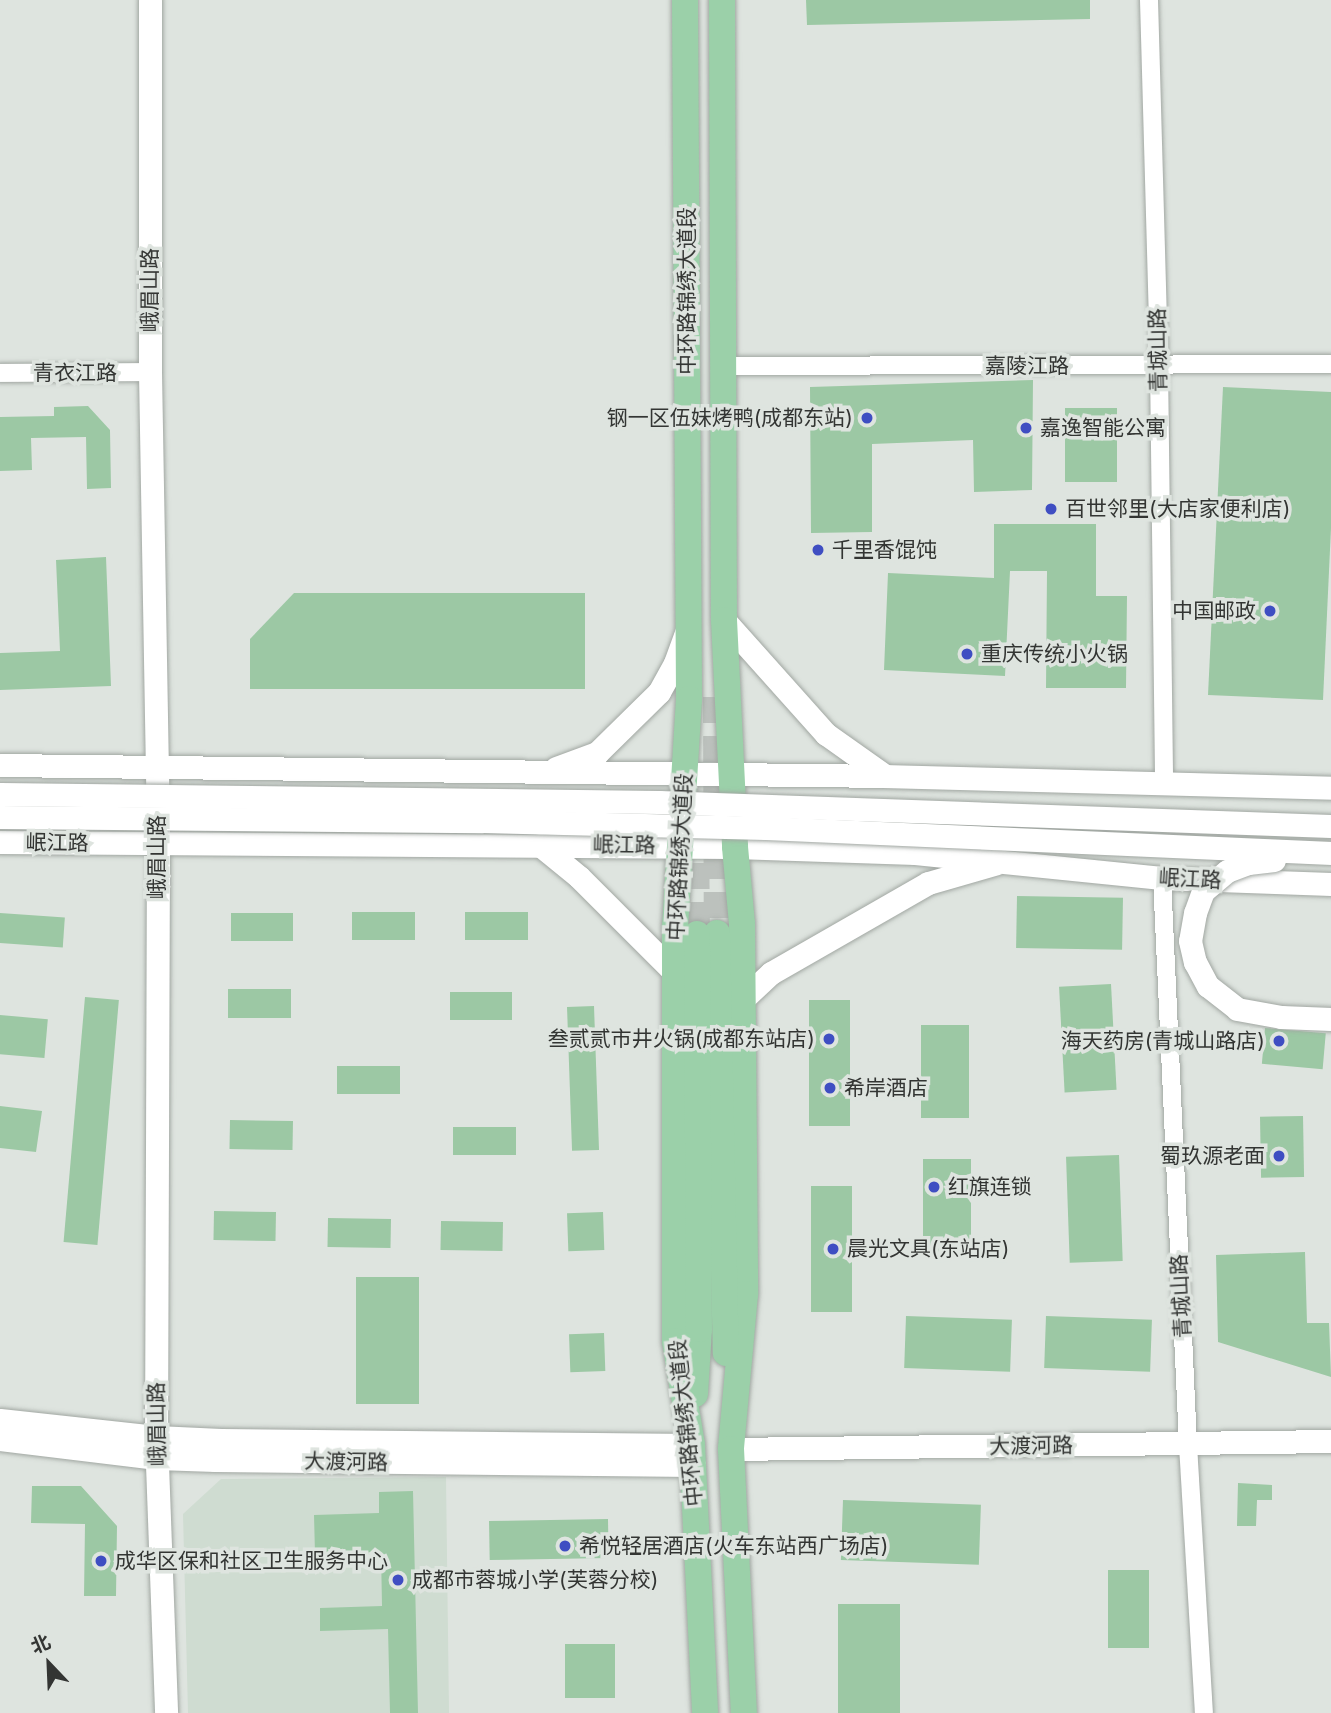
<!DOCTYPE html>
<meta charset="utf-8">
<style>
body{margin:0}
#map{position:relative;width:1331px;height:1713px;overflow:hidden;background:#dee4df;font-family:Inter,"Noto Sans SC",sans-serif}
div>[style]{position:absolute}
.built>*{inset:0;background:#cfdcd1}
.building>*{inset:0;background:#9cc8a4;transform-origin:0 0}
.primary-tunnel>*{height:26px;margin-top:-13px;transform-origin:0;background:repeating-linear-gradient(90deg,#bcc1bd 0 26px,transparent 0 39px)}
.roads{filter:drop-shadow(0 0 2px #a1a7a2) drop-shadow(0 0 2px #a1a7a2)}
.street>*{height:18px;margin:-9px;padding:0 9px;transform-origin:9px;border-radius:9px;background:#fff}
.secondary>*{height:23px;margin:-11.5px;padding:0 11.5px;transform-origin:11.5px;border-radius:11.5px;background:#fff}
.primary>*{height:26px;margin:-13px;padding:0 13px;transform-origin:13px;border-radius:13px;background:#9bd0a9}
.bridges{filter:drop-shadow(0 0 2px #a1a7a2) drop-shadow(0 0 2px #a1a7a2)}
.secondary-bridge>*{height:23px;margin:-11.5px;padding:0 11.5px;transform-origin:11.5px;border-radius:11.5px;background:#fff}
.dots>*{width:19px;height:19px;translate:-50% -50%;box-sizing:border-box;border:4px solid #dee4df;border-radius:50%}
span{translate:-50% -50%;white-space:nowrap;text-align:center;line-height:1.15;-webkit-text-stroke:7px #dee4df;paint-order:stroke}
.street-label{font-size:21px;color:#333533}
.poi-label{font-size:21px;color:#333533}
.right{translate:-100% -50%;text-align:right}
.left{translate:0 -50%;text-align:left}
.north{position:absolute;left:14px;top:1629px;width:70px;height:70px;-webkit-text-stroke:5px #dee4df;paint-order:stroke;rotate:337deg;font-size:19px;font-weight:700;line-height:28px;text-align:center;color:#333533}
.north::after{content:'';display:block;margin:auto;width:24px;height:32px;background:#333533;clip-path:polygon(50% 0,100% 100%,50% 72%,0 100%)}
</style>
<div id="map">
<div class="built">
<i style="clip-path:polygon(446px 1477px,449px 1713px,188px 1713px,183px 1514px,221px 1479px)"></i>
</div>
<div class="building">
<i style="clip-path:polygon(806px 0,1090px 0,1090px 19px,807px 25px)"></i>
<i style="clip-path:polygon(1033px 380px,1032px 490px,974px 492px,973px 440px,872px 444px,872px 532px,811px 533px,810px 387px)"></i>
<i style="clip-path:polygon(1223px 387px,1331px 392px,1331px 528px,1323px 700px,1208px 695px)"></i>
<i style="clip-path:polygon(88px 406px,110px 430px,111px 488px,87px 489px,86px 437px,31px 438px,32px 470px,0 471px,0 417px,54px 416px,54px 407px)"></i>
<i style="left:1065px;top:408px;width:52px;height:74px"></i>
<i style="clip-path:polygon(994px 524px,1096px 524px,1096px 596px,1127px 596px,1126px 688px,1046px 688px,1047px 571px,1010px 571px,1005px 676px,884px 670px,888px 573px,994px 578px)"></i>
<i style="clip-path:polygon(106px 557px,111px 686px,0 690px,0 653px,60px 651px,56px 560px)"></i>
<i style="clip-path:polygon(294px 593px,585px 593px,585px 689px,250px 689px,250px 639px)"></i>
<i style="left:1017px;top:896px;width:106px;height:52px;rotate:1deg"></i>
<i style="left:352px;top:912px;width:63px;height:28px"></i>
<i style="left:465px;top:912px;width:63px;height:28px"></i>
<i style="left:0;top:913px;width:65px;height:30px;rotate:4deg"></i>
<i style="left:231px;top:913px;width:62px;height:28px"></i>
<i style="left:1111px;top:984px;width:106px;height:52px;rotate:87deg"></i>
<i style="left:228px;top:989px;width:63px;height:29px"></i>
<i style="left:450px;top:992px;width:62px;height:28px"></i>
<i style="left:85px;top:997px;width:34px;height:246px;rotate:5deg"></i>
<i style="left:809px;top:1000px;width:41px;height:126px"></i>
<i style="left:594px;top:1006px;width:144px;height:27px;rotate:88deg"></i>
<i style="left:0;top:1015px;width:48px;height:39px;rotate:5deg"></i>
<i style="left:921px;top:1025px;width:48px;height:93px"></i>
<i style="left:1265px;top:1028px;width:61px;height:36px;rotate:5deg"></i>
<i style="left:337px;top:1066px;width:63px;height:28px"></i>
<i style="clip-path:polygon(0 1106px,42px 1111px,36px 1152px,0 1148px)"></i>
<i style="left:1303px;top:1116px;width:61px;height:43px;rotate:89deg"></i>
<i style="left:230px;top:1120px;width:63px;height:29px;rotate:1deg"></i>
<i style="left:453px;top:1127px;width:63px;height:28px"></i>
<i style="left:1119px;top:1155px;width:106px;height:53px;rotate:88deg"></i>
<i style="left:971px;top:1159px;width:94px;height:48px;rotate:90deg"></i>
<i style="left:852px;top:1186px;width:126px;height:41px;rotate:90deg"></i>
<i style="left:214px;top:1211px;width:62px;height:29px;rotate:1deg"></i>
<i style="left:603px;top:1212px;width:38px;height:36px;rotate:88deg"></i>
<i style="left:328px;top:1218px;width:63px;height:29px;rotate:1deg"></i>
<i style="left:441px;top:1221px;width:62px;height:29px;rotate:1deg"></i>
<i style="clip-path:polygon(1305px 1252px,1307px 1323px,1329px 1323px,1331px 1377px,1218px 1342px,1216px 1255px)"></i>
<i style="left:356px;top:1277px;width:63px;height:127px"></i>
<i style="left:906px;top:1316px;width:106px;height:52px;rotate:2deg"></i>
<i style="left:1046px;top:1316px;width:106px;height:52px;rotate:2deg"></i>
<i style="left:604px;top:1333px;width:38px;height:35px;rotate:88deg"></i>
<i style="clip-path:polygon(1238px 1483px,1272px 1485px,1272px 1500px,1257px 1500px,1256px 1526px,1237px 1526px)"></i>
<i style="clip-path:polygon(32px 1486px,81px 1486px,117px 1526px,116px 1596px,84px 1596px,85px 1524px,31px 1523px)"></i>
<i style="clip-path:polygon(413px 1491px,418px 1713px,390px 1713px,388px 1629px,320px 1631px,320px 1608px,382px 1606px,381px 1552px,315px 1554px,314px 1515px,379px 1513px,379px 1492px)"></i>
<i style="left:843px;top:1500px;width:138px;height:60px;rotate:2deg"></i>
<i style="left:608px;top:1519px;width:39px;height:119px;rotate:89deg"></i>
<i style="left:1108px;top:1570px;width:41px;height:78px"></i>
<i style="left:838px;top:1604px;width:62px;height:109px"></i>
<i style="left:565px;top:1644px;width:50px;height:54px"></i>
</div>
<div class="primary-tunnel">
<i style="left:716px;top:697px;width:236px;rotate:89.8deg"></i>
<i style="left:696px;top:824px;width:110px;rotate:89.5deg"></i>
</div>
<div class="roads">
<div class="street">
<i style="left:1149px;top:0;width:365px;rotate:88.4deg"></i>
<i style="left:1159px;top:365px;width:420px;rotate:89.3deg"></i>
<i style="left:723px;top:366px;width:608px;rotate:-0.19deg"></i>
<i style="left:0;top:373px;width:150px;rotate:-0.4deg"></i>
<i style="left:1162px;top:878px;width:568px;rotate:87.37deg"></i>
<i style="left:1188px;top:1445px;width:268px;rotate:86.6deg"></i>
</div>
<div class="secondary">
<i style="left:150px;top:0;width:372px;rotate:90deg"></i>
<i style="left:150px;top:372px;width:473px;rotate:89deg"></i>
<i style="left:158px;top:845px;width:592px;rotate:90.19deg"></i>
<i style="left:156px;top:1437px;width:276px;rotate:87.9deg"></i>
<i style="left:724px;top:620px;width:153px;rotate:48.2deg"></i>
<i style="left:826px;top:734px;width:72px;rotate:35.4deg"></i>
<i style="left:0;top:765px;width:885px;rotate:0.71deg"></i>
<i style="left:885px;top:776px;width:446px;rotate:1.5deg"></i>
<i style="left:556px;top:768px;width:44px;rotate:-20.1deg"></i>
<i style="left:597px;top:753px;width:87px;rotate:-44.5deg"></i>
<i style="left:659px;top:692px;width:33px;rotate:-61deg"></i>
<i style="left:675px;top:663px;width:33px;rotate:-70deg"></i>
<i style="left:0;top:842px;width:735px;rotate:0.39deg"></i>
<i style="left:735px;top:847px;width:180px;rotate:1.9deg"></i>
<i style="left:915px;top:853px;width:248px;rotate:5.8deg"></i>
<i style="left:1162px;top:878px;width:169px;rotate:2deg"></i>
<i style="left:540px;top:845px;width:50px;rotate:39.4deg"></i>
<i style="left:579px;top:877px;width:136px;rotate:45deg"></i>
<i style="left:743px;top:999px;width:38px;rotate:-43deg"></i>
<i style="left:771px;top:973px;width:181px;rotate:-29.8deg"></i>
<i style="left:928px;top:883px;width:69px;rotate:-16.1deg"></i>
<i style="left:0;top:1420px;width:157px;rotate:6.2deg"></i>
<i style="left:156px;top:1437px;width:65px;rotate:2.6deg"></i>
<i style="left:221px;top:1440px;width:471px;rotate:0.6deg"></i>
<i style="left:0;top:1439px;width:158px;rotate:6.9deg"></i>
<i style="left:157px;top:1458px;width:58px;rotate:2deg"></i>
<i style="left:215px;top:1460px;width:479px;rotate:0.6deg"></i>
<i style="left:731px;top:1449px;width:600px;rotate:-0.76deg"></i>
</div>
<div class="primary">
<i style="left:685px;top:0;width:699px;rotate:89.67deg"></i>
<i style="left:689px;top:699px;width:227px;rotate:93.5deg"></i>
<i style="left:675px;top:926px;width:415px;rotate:90deg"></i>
<i style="left:675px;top:1341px;width:105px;rotate:80.7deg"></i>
<i style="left:692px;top:1445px;width:268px;rotate:87.2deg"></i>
<i style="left:722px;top:0;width:620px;rotate:89.82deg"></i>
<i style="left:724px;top:620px;width:227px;rotate:87.2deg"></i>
<i style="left:735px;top:847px;width:77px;rotate:84.8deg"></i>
<i style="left:742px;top:924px;width:370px;rotate:89.5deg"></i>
<i style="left:745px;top:1294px;width:156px;rotate:95.2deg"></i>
<i style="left:731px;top:1449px;width:264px;rotate:87.2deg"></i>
<i style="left:717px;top:933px;width:420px;rotate:88.8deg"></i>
<i style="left:695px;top:1394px;width:65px;rotate:-86.5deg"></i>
<i style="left:699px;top:1329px;width:395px;rotate:-90.3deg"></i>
</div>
</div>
<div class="bridges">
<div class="secondary-bridge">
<i style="left:0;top:794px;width:659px;rotate:0.7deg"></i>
<i style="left:659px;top:802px;width:672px;rotate:2.05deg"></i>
<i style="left:0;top:817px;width:482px;rotate:0.5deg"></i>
<i style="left:482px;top:821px;width:284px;rotate:1.4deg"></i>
<i style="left:766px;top:828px;width:566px;rotate:2.53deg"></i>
<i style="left:1274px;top:860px;width:26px;rotate:173deg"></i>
<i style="left:1248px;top:863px;width:22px;rotate:159deg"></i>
<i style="left:1227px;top:871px;width:31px;rotate:140deg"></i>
<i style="left:1203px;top:891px;width:23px;rotate:110deg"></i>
<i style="left:1195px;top:913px;width:28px;rotate:100deg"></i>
<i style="left:1190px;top:941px;width:22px;rotate:77deg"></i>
<i style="left:1195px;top:962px;width:27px;rotate:62deg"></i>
<i style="left:1208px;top:986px;width:37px;rotate:38deg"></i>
<i style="left:1237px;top:1009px;width:45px;rotate:10.3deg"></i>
<i style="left:1281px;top:1017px;width:50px;rotate:2.3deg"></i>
</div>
</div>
<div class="dots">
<i style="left:867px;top:418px;background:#3f4ec2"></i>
<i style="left:1026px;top:428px;background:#3f4ec2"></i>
<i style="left:1051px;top:509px;background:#3f4ec2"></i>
<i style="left:818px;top:550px;background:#3f4ec2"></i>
<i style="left:1270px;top:611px;background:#3f4ec2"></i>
<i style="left:967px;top:654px;background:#3f4ec2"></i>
<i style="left:829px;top:1039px;background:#3f4ec2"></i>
<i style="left:1279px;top:1041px;background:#3f4ec2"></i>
<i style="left:830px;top:1088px;background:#3f4ec2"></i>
<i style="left:1279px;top:1156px;background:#3f4ec2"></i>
<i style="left:934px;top:1187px;background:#3f4ec2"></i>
<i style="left:833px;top:1249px;background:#3f4ec2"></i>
<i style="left:565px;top:1546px;background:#3f4ec2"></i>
<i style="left:101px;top:1561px;background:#3f4ec2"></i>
<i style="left:398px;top:1580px;background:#3f4ec2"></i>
</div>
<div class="street-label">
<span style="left:150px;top:290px;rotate:-90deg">峨眉山路</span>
<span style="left:687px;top:291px;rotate:-90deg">中环路锦绣大道段</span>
<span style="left:1158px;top:350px;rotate:-91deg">青城山路</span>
<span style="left:1027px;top:366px">嘉陵江路</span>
<span style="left:75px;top:373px">青衣江路</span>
<span style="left:57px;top:843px;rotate:1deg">岷江路</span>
<span style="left:624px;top:845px;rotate:1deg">岷江路</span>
<span style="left:157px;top:857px;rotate:-90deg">峨眉山路</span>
<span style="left:680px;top:857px;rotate:-87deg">中环路锦绣大道段</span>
<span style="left:1190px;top:879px;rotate:3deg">岷江路</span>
<span style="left:1181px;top:1296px;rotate:-93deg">青城山路</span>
<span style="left:686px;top:1423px;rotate:-96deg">中环路锦绣大道段</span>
<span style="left:157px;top:1424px;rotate:-91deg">峨眉山路</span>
<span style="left:1031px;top:1446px;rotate:-1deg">大渡河路</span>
<span style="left:346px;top:1462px;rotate:1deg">大渡河路</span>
</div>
<div class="poi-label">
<span class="right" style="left:853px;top:418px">钢一区伍妹烤鸭(成都东站)</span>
<span class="left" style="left:1040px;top:428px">嘉逸智能公寓</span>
<span class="left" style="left:1065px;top:509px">百世邻里(大店家便利店)</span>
<span class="left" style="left:832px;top:550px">千里香馄饨</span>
<span class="right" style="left:1256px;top:611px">中国邮政</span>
<span class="left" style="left:981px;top:654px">重庆传统小火锅</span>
<span class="right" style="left:815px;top:1039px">叁贰贰市井火锅(成都东站店)</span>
<span class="right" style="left:1265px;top:1041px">海天药房(青城山路店)</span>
<span class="left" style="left:844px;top:1088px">希岸酒店</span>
<span class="right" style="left:1265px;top:1156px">蜀玖源老面</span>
<span class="left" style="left:948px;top:1187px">红旗连锁</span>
<span class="left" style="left:847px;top:1249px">晨光文具(东站店)</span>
<span class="left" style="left:579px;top:1546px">希悦轻居酒店(火车东站西广场店)</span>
<span class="left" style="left:115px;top:1561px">成华区保和社区卫生服务中心</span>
<span class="left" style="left:412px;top:1580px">成都市蓉城小学(芙蓉分校)</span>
</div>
<div class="north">北</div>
</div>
